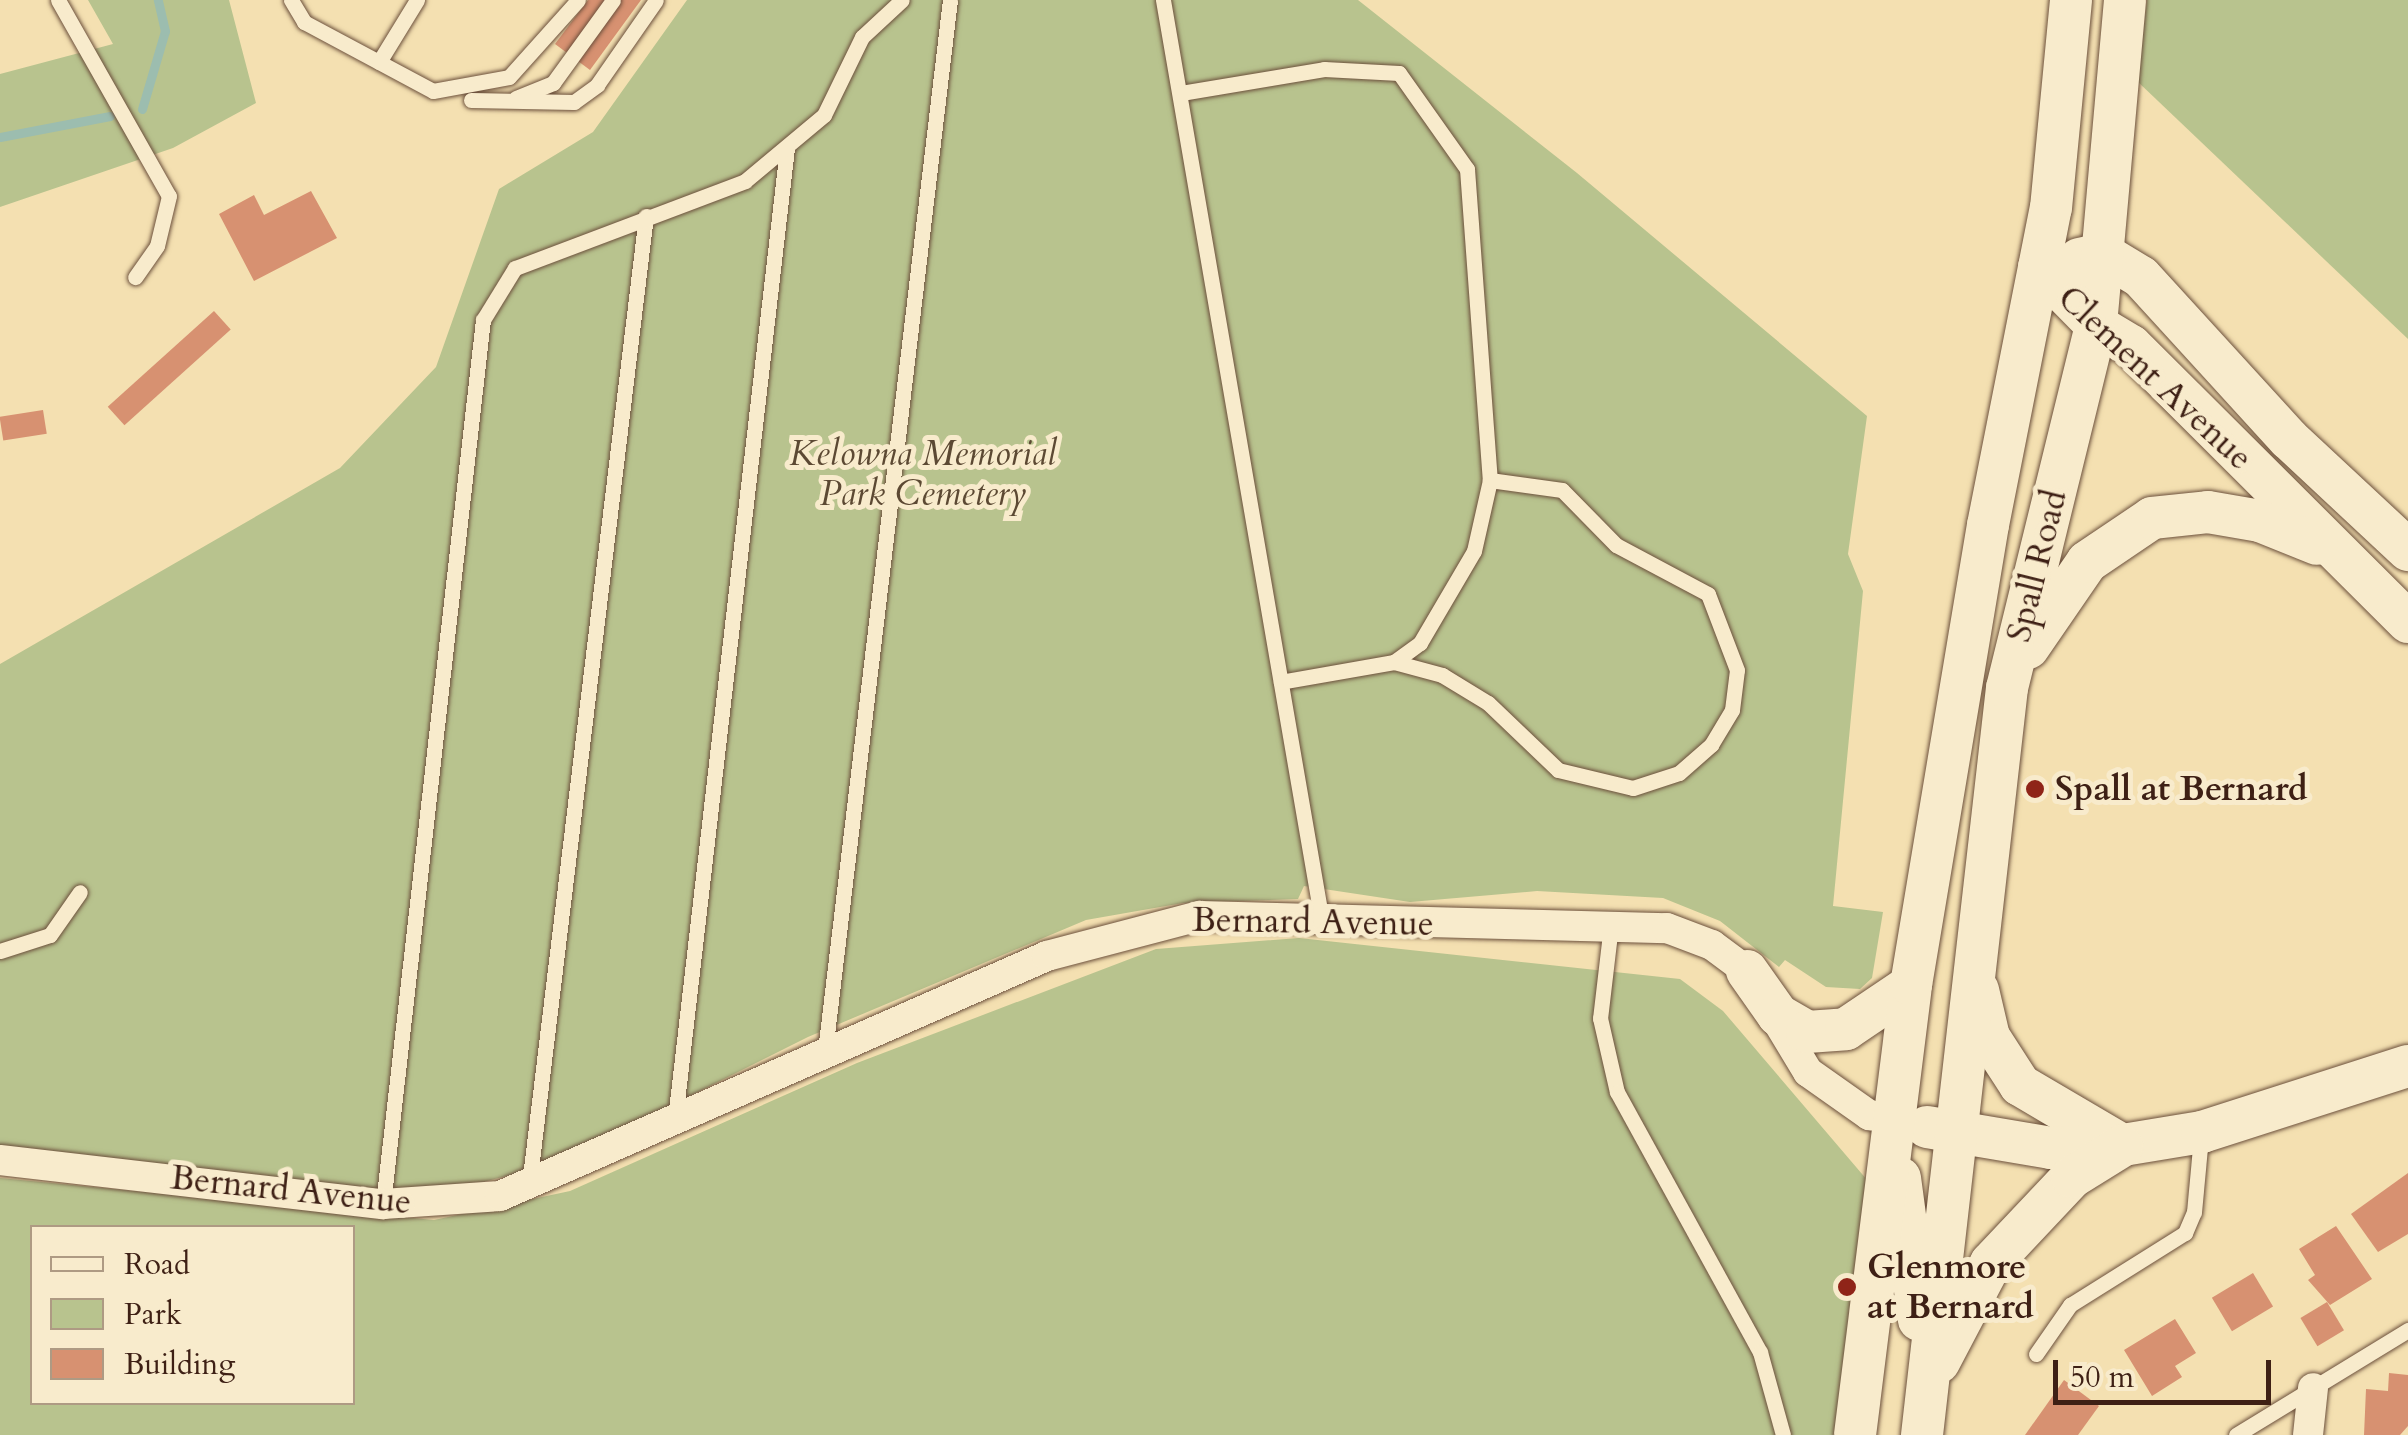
<!DOCTYPE html>
<style>
body{margin:0}
#map{position:relative;width:2408px;height:1435px;overflow:hidden;background:#f4e0b1;font-family:Cardo,serif}
div>[style]{position:absolute}
.green>*{inset:0;background:#b8c38e}
.stream>*{height:9px;margin:-4.5px;padding:0 4.5px;transform-origin:4.5px;border-radius:4.5px;background:#9cbdaf}
.building>*{inset:0;background:#d79171;transform-origin:0 0}
.roads{filter:drop-shadow(0 0 2px #6c503c) drop-shadow(0 0 2px #6c503c)}
.lane>*{height:15px;margin:-7.5px;padding:0 7.5px;transform-origin:7.5px;border-radius:7.5px;background:#f8ebcc}
.street>*{height:30px;margin:-15px;padding:0 15px;transform-origin:15px;border-radius:15px;background:#f8ebcc}
.secondary>*{height:42px;margin:-21px;padding:0 21px;transform-origin:21px;border-radius:21px;background:#f8ebcc}
.dots>*{width:28px;height:28px;translate:-50% -50%;box-sizing:border-box;border:5px solid #f8ebcc;border-radius:50%}
span{translate:-50% -50%;white-space:nowrap;text-align:center;line-height:1.15;-webkit-text-stroke:10px #f8ebcc;paint-order:stroke}
.street-label{font-size:35px;color:#3e2015}
.park-label{font-size:35px;color:#5c4933;font-style:italic}
.poi-label{font-size:35px;color:#3e2015;font-weight:700}
.left{translate:0 -50%;text-align:left}
.legend{position:absolute;left:30px;top:1225px;width:325px;height:180px;box-sizing:border-box;background:#f8ebcc;border:2px solid #ae9a83;margin:0;padding:12px 18px;list-style:none;font-size:30px;color:#3e2015}
.legend li{display:flex;align-items:center;gap:20px;height:50px}
.legend b{width:50px;border:2px solid #ae9a83}
.scale{position:absolute;left:2053px;top:1360px;width:218px;height:45px;box-sizing:border-box;border:5px solid #3e2015;border-top:0;padding-left:12px;font-size:30px;line-height:35px;white-space:nowrap;color:#3e2015;-webkit-text-stroke:8px #f8ebcc;paint-order:stroke}
</style>
<div id="map">
<div class="green">
<i style="clip-path:polygon(88px 0,229px 0,256px 103px,173px 148px,0 207px,0 74px,113px 44px)"></i>
<i style="clip-path:polygon(687px 0,1358px 0,1577px 173px,1867px 416px,1848px 554px,1863px 591px,1833px 906px,1883px 912px,1872px 978px,1860px 989px,1826px 987px,1785px 960px,1779px 967px,1720px 921px,1663px 898px,1537px 891px,1410px 902px,1304px 886px,1298px 899px,1183px 903px,1086px 920px,808px 1037px,556px 1163px,464px 1187px,367px 1190px,0 1148px,0 664px,340px 468px,436px 367px,499px 189px,593px 132px)"></i>
<i style="clip-path:polygon(2147px 0,2408px 0,2408px 339px,2137px 81px)"></i>
<i style="clip-path:polygon(evenodd,1299px 938px,1680px 979px,1723px 1011px,1868px 1181px,1841px 1435px,0 1435px,0 1178px,434px 1220px,570px 1191px,857px 1063px,1156px 949px,1299px 938px,32px 1228px,352px 1228px,352px 1402px,32px 1402px,32px 1228px)"></i>
</div>
<div class="stream">
<i style="left:142px;top:109px;width:81px;rotate:-73.6deg"></i>
<i style="left:165px;top:31px;width:32px;rotate:-103deg"></i>
<i style="left:0;top:137px;width:112px;rotate:-10.8deg"></i>
</div>
<div class="building">
<i style="clip-path:polygon(588px 0,641px 0,590px 70px,555px 44px)"></i>
<i style="clip-path:polygon(311px 191px,337px 238px,254px 281px,219px 214px,254px 195px,264px 215px)"></i>
<i style="left:214px;top:311px;width:25px;height:143px;rotate:48deg"></i>
<i style="left:43px;top:410px;width:24px;height:44px;rotate:81deg"></i>
<i style="clip-path:polygon(2408px 1173px,2408px 1234px,2378px 1252px,2351px 1214px)"></i>
<i style="clip-path:polygon(2336px 1226px,2372px 1279px,2330px 1305px,2308px 1280px,2315px 1275px,2299px 1249px)"></i>
<i style="left:2253px;top:1273px;width:39px;height:48px;rotate:59deg"></i>
<i style="left:2327px;top:1302px;width:33px;height:31px;rotate:59deg"></i>
<i style="clip-path:polygon(2175px 1319px,2196px 1353px,2175px 1366px,2182px 1377px,2152px 1396px,2124px 1350px)"></i>
<i style="clip-path:polygon(2389px 1373px,2408px 1375px,2408px 1426px,2400px 1435px,2364px 1435px,2366px 1389px,2388px 1391px)"></i>
<i style="clip-path:polygon(2064px 1380px,2099px 1406px,2078px 1435px,2025px 1435px)"></i>
</div>
<div class="roads">
<div class="lane">
<i style="left:58px;top:0;width:225px;rotate:60.5deg"></i>
<i style="left:169px;top:196px;width:51px;rotate:103.5deg"></i>
<i style="left:157px;top:246px;width:38px;rotate:125deg"></i>
<i style="left:291px;top:0;width:26px;rotate:59deg"></i>
<i style="left:304px;top:22px;width:146px;rotate:28.1deg"></i>
<i style="left:433px;top:91px;width:77px;rotate:-10.4deg"></i>
<i style="left:509px;top:77px;width:103px;rotate:-48.1deg"></i>
<i style="left:1163px;top:0;width:930px;rotate:80.21deg"></i>
<i style="left:379px;top:62px;width:73px;rotate:-58.5deg"></i>
<i style="left:1181px;top:93px;width:145px;rotate:-9.5deg"></i>
<i style="left:1324px;top:69px;width:75px;rotate:3.1deg"></i>
<i style="left:1399px;top:73px;width:118px;rotate:54.7deg"></i>
<i style="left:1467px;top:169px;width:312px;rotate:85.8deg"></i>
<i style="left:1490px;top:480px;width:73px;rotate:102.7deg"></i>
<i style="left:1474px;top:551px;width:107px;rotate:120.4deg"></i>
<i style="left:1420px;top:643px;width:32px;rotate:144deg"></i>
<i style="left:1394px;top:662px;width:115px;rotate:170deg"></i>
<i style="left:516px;top:98px;width:40px;rotate:-22deg"></i>
<i style="left:553px;top:83px;width:102px;rotate:-54.1deg"></i>
<i style="left:471px;top:100px;width:103px;rotate:1.1deg"></i>
<i style="left:574px;top:102px;width:29px;rotate:-36deg"></i>
<i style="left:597px;top:85px;width:103px;rotate:-55.2deg"></i>
<i style="left:1394px;top:662px;width:50px;rotate:15.2deg"></i>
<i style="left:1442px;top:675px;width:54px;rotate:31.3deg"></i>
<i style="left:1488px;top:703px;width:97px;rotate:43.7deg"></i>
<i style="left:1558px;top:770px;width:77px;rotate:13.5deg"></i>
<i style="left:1633px;top:788px;width:48px;rotate:-18.1deg"></i>
<i style="left:1679px;top:773px;width:43px;rotate:-41.2deg"></i>
<i style="left:1711px;top:745px;width:41px;rotate:-59deg"></i>
<i style="left:1732px;top:710px;width:40px;rotate:-82.9deg"></i>
<i style="left:1737px;top:670px;width:81px;rotate:-110.9deg"></i>
<i style="left:1708px;top:594px;width:104px;rotate:-152deg"></i>
<i style="left:1616px;top:545px;width:77px;rotate:-134.5deg"></i>
<i style="left:1562px;top:490px;width:73px;rotate:-172.1deg"></i>
<i style="left:1611px;top:925px;width:94px;rotate:96.7deg"></i>
<i style="left:1600px;top:1018px;width:76px;rotate:77.1deg"></i>
<i style="left:1617px;top:1092px;width:297px;rotate:61.2deg"></i>
<i style="left:1760px;top:1352px;width:86px;rotate:74.5deg"></i>
<i style="left:0;top:951px;width:52px;rotate:-17.7deg"></i>
<i style="left:50px;top:935px;width:52px;rotate:-55.1deg"></i>
<i style="left:825px;top:1051px;width:1058px;rotate:-83.22deg"></i>
<i style="left:675px;top:1119px;width:977px;rotate:-83.42deg"></i>
<i style="left:529px;top:1185px;width:976px;rotate:-83.12deg"></i>
<i style="left:383px;top:1204px;width:890px;rotate:-83.55deg"></i>
<i style="left:483px;top:320px;width:61px;rotate:-58.4deg"></i>
<i style="left:515px;top:268px;width:246px;rotate:-20.7deg"></i>
<i style="left:745px;top:181px;width:103px;rotate:-39.9deg"></i>
<i style="left:824px;top:115px;width:87px;rotate:-64deg"></i>
<i style="left:862px;top:37px;width:54px;rotate:-42.8deg"></i>
<i style="left:2036px;top:1354px;width:60px;rotate:-55.2deg"></i>
<i style="left:2070px;top:1305px;width:136px;rotate:-32.1deg"></i>
<i style="left:2185px;top:1233px;width:23px;rotate:-67deg"></i>
<i style="left:2194px;top:1212px;width:76px;rotate:-84.7deg"></i>
<i style="left:2236px;top:1435px;width:202px;rotate:-31.4deg"></i>
</div>
<div class="street">
<i style="left:0;top:1160px;width:386px;rotate:6.6deg"></i>
<i style="left:383px;top:1204px;width:117px;rotate:-3.9deg"></i>
<i style="left:500px;top:1196px;width:597px;rotate:-23.69deg"></i>
<i style="left:1047px;top:956px;width:158px;rotate:-14.7deg"></i>
<i style="left:1200px;top:916px;width:467px;rotate:1.5deg"></i>
<i style="left:1667px;top:928px;width:48px;rotate:20.7deg"></i>
<i style="left:1712px;top:945px;width:44px;rotate:36.6deg"></i>
<i style="left:1747px;top:971px;width:118px;rotate:58.9deg"></i>
<i style="left:1808px;top:1072px;width:75px;rotate:35.2deg"></i>
<i style="left:1869px;top:1115px;width:24px;rotate:9deg"></i>
<i style="left:2308px;top:1435px;width:47px;rotate:-83.9deg"></i>
</div>
<div class="secondary">
<i style="left:2079px;top:259px;width:25px;rotate:-12deg"></i>
<i style="left:2103px;top:254px;width:44px;rotate:31.2deg"></i>
<i style="left:2141px;top:277px;width:219px;rotate:47.6deg"></i>
<i style="left:2289px;top:439px;width:163px;rotate:43deg"></i>
<i style="left:2039px;top:267px;width:81px;rotate:45.5deg"></i>
<i style="left:2096px;top:325px;width:41px;rotate:31deg"></i>
<i style="left:2131px;top:346px;width:391px;rotate:44.9deg"></i>
<i style="left:2028px;top:648px;width:104px;rotate:-55.5deg"></i>
<i style="left:2087px;top:562px;width:78px;rotate:-34.1deg"></i>
<i style="left:2152px;top:518px;width:56px;rotate:-6.1deg"></i>
<i style="left:2208px;top:512px;width:53px;rotate:9.8deg"></i>
<i style="left:2260px;top:521px;width:61px;rotate:22deg"></i>
<i style="left:1747px;top:971px;width:54px;rotate:54.8deg"></i>
<i style="left:1778px;top:1015px;width:34px;rotate:30deg"></i>
<i style="left:1807px;top:1032px;width:39px;rotate:-4deg"></i>
<i style="left:1846px;top:1029px;width:78px;rotate:-34.1deg"></i>
<i style="left:1978px;top:990px;width:48px;rotate:76.8deg"></i>
<i style="left:1989px;top:1037px;width:57px;rotate:57.1deg"></i>
<i style="left:2020px;top:1085px;width:118px;rotate:30.5deg"></i>
<i style="left:1927px;top:1127px;width:126px;rotate:9.6deg"></i>
<i style="left:2051px;top:1148px;width:72px;rotate:-2.4deg"></i>
<i style="left:2123px;top:1145px;width:80px;rotate:-9.3deg"></i>
<i style="left:2202px;top:1132px;width:216px;rotate:-17.8deg"></i>
<i style="left:1900px;top:1178px;width:143px;rotate:82.4deg"></i>
<i style="left:1939px;top:1362px;width:112px;rotate:-62.3deg"></i>
<i style="left:1991px;top:1263px;width:118px;rotate:-46.7deg"></i>
<i style="left:2072px;top:1177px;width:59px;rotate:-31.8deg"></i>
<i style="left:1855px;top:1435px;width:453px;rotate:-82.9deg"></i>
<i style="left:1911px;top:985px;width:466px;rotate:-80.5deg"></i>
<i style="left:1988px;top:525px;width:323px;rotate:-78.8deg"></i>
<i style="left:2051px;top:208px;width:209px;rotate:-84.5deg"></i>
<i style="left:1922px;top:1435px;width:752px;rotate:-83.51deg"></i>
<i style="left:2007px;top:688px;width:374px;rotate:-76.2deg"></i>
<i style="left:2096px;top:325px;width:326px;rotate:-84.9deg"></i>
</div>
</div>
<div class="dots">
<i style="left:2035px;top:789px;background:#8f2418"></i>
<i style="left:1847px;top:1287px;background:#8f2418"></i>
</div>
<div class="street-label">
<span style="left:2155px;top:378px;rotate:43deg">Clement Avenue</span>
<span style="left:2037px;top:566px;rotate:-76deg">Spall Road</span>
<span style="left:1313px;top:922px;rotate:1deg">Bernard Avenue</span>
<span style="left:291px;top:1190px;rotate:6deg">Bernard Avenue</span>
</div>
<div class="park-label">
<span style="left:923px;top:474px">Kelowna Memorial<br>Park Cemetery</span>
</div>
<div class="poi-label">
<span class="left" style="left:2055px;top:789px">Spall at Bernard</span>
<span class="left" style="left:1867px;top:1287px">Glenmore<br>at Bernard</span>
</div>
<ul class="legend">
<li><b style="height:12px;background:#f8ebcc"></b>Road</li>
<li><b style="height:28px;background:#b8c38e"></b>Park</li>
<li><b style="height:28px;background:#d79171"></b>Building</li>
</ul>
<div class="scale">50 m</div>
</div>
